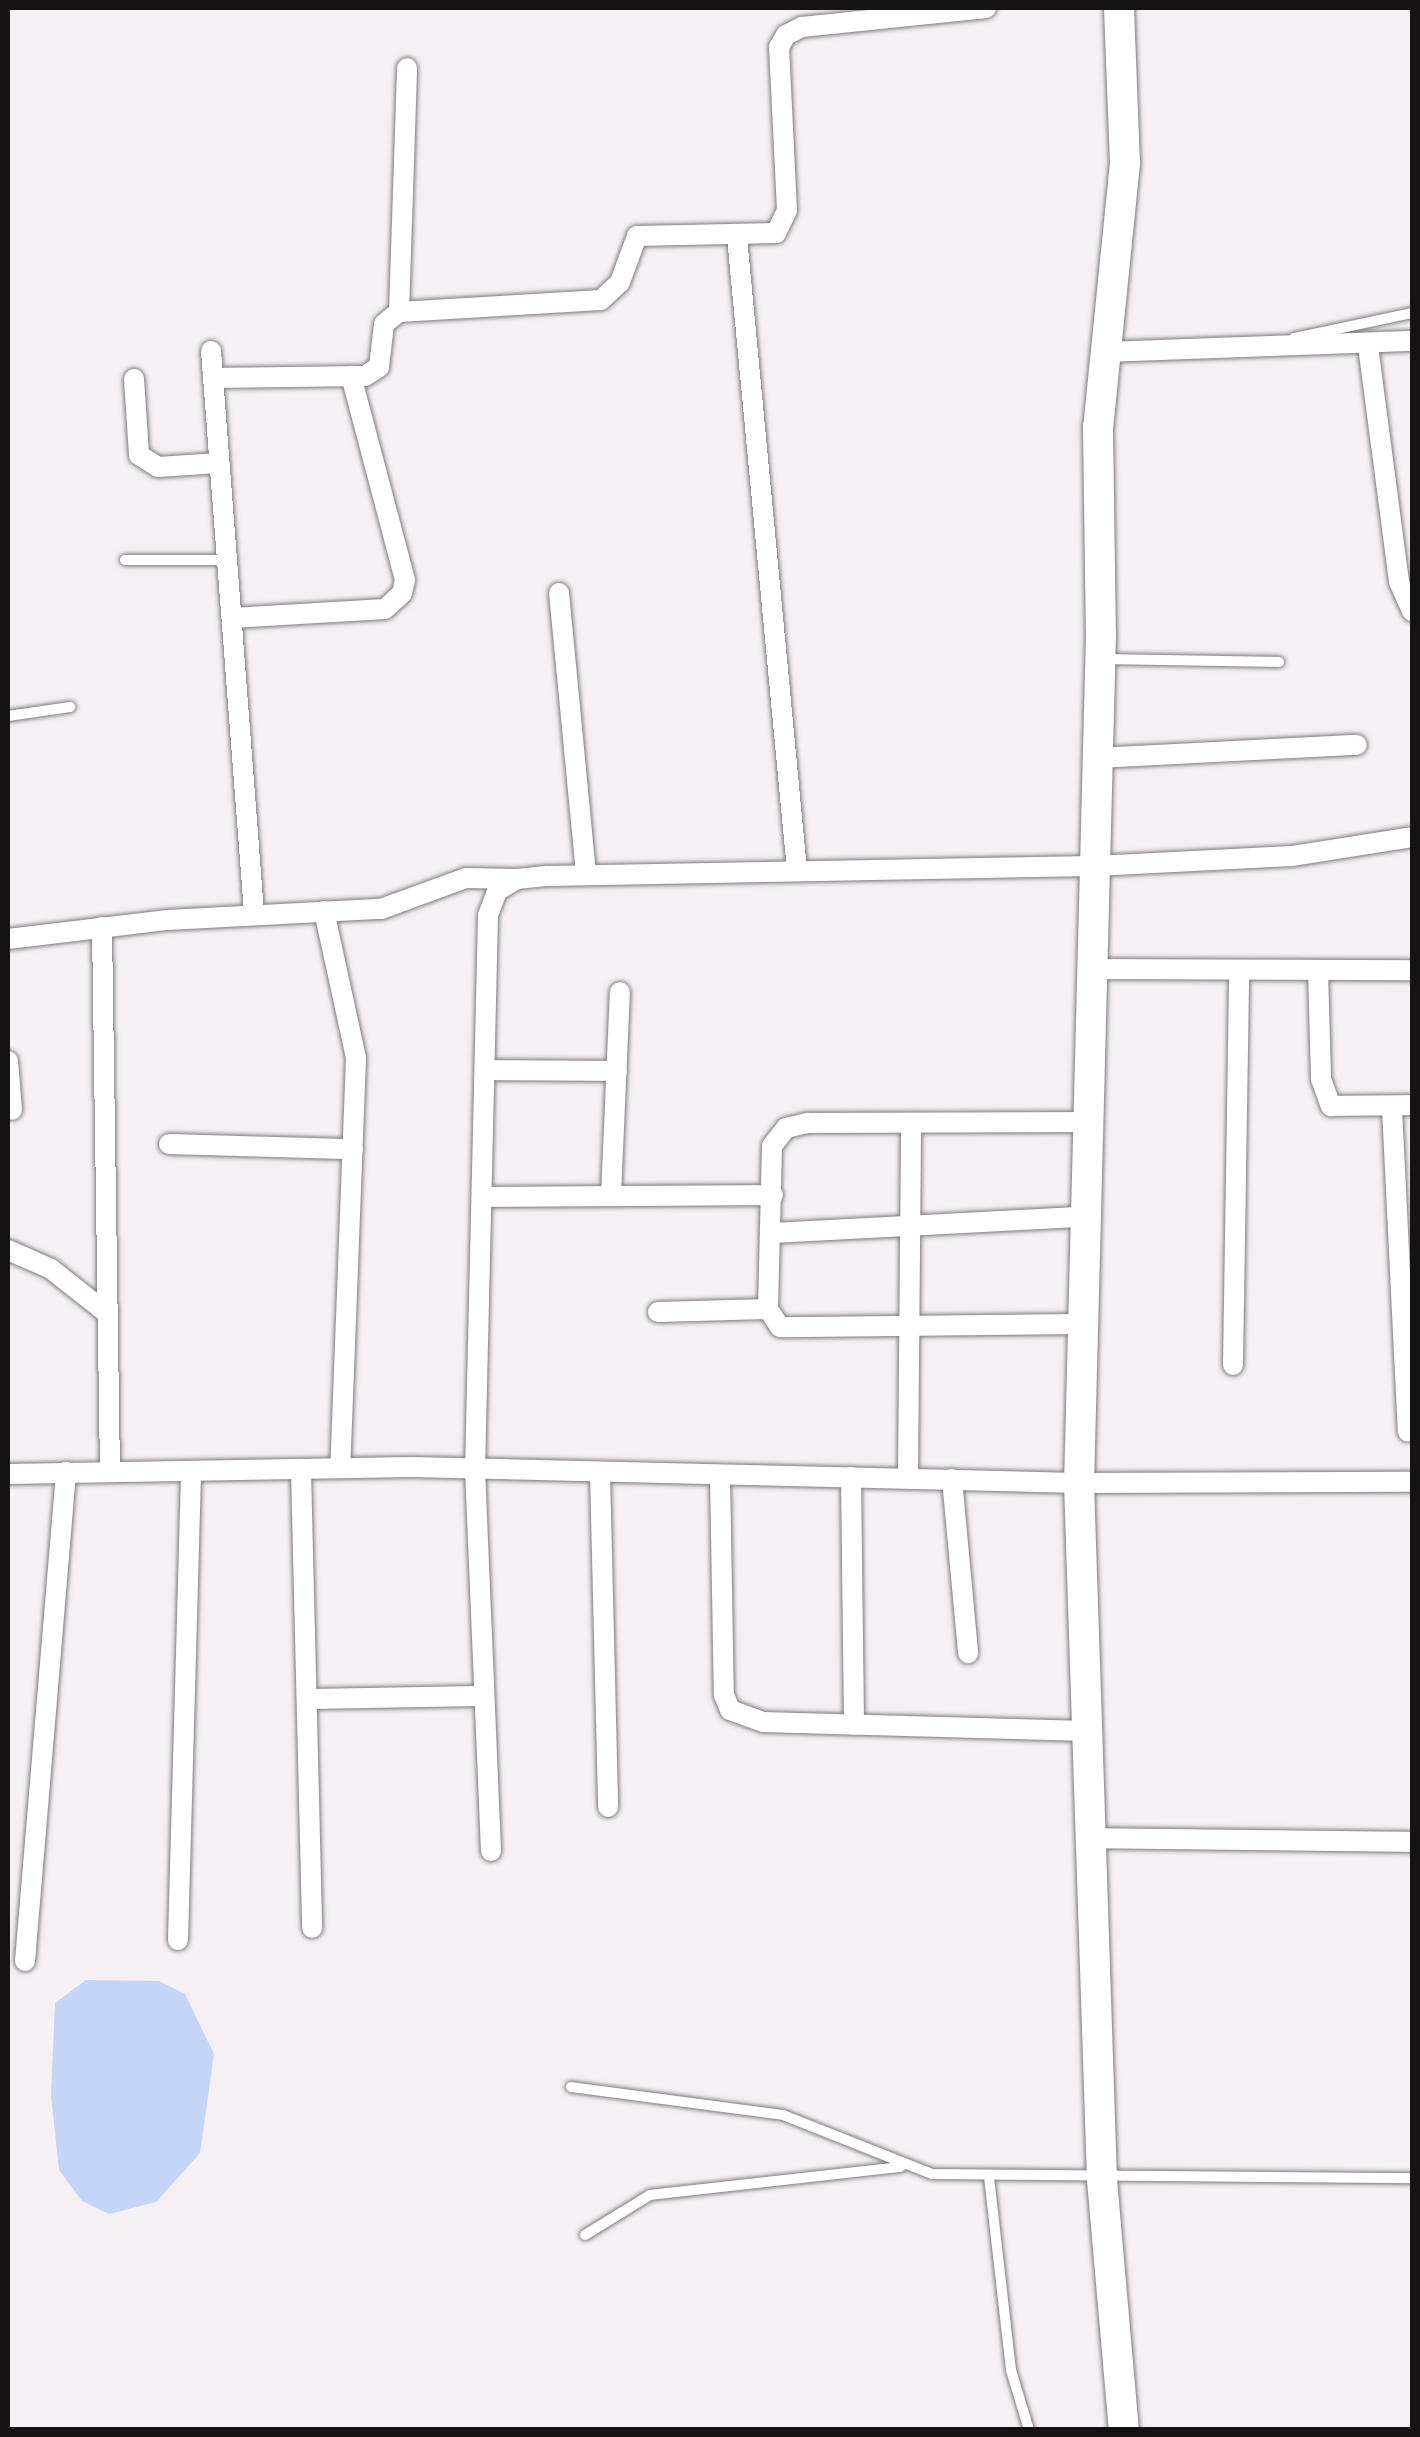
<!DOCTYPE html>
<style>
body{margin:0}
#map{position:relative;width:1420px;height:2437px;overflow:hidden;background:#f4f0f3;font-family:"Titillium Web",sans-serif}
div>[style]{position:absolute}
.water>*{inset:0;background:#c4d5f8}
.roads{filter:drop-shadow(0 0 2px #7e7b7e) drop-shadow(0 0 2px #7e7b7e)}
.lane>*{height:10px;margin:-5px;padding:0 5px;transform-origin:5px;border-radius:5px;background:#fff}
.street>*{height:20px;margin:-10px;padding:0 10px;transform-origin:10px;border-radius:10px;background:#fff}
.secondary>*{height:30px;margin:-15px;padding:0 15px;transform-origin:15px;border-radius:15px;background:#fff}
span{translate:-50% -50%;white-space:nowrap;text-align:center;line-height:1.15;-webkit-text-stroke:9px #fff;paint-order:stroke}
.frame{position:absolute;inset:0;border:10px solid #141213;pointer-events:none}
</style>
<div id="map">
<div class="water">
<i style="clip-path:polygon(86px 1980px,159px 1981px,185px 1994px,214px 2054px,200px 2153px,156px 2202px,109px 2214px,82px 2201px,59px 2170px,51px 2095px,55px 2003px)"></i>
</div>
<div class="roads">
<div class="lane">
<i style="left:1294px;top:338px;width:121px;rotate:-12deg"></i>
<i style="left:125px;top:560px;width:101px"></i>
<i style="left:1106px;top:659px;width:173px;rotate:1deg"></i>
<i style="left:8px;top:716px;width:63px;rotate:-8.3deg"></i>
<i style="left:571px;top:2087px;width:214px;rotate:7.5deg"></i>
<i style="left:783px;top:2115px;width:160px;rotate:21.6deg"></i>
<i style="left:932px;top:2174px;width:480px;rotate:0.5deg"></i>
<i style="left:989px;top:2177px;width:194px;rotate:83.5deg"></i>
<i style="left:1011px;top:2370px;width:63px;rotate:73.3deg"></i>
<i style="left:585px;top:2235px;width:76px;rotate:-31.6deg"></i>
<i style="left:650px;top:2195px;width:252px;rotate:-6.4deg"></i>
</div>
<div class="street">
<i style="left:737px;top:237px;width:637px;rotate:84.59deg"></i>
<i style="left:399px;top:312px;width:244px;rotate:-88.1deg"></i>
<i style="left:1368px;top:346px;width:238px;rotate:82.5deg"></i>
<i style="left:1399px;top:582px;width:32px;rotate:66deg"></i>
<i style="left:211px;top:351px;width:564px;rotate:85.62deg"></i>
<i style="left:1108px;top:352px;width:304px;rotate:-2.1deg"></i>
<i style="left:213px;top:378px;width:152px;rotate:-0.8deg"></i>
<i style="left:365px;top:376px;width:17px;rotate:-33deg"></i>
<i style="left:379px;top:367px;width:43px;rotate:-83.4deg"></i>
<i style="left:384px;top:324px;width:19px;rotate:-39deg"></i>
<i style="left:399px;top:312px;width:202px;rotate:-3.4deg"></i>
<i style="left:601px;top:300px;width:26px;rotate:-43deg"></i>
<i style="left:620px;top:282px;width:49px;rotate:-69.7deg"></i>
<i style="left:637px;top:236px;width:139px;rotate:-1.2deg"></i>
<i style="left:776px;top:233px;width:25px;rotate:-64deg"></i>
<i style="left:787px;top:210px;width:163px;rotate:-92.8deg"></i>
<i style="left:779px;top:47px;width:14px;rotate:-60deg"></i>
<i style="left:786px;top:35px;width:18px;rotate:-27deg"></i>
<i style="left:802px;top:27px;width:185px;rotate:-5.9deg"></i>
<i style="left:134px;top:379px;width:76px;rotate:86.2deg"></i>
<i style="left:139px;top:455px;width:22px;rotate:32deg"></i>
<i style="left:158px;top:467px;width:61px;rotate:-3.8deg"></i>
<i style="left:559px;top:593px;width:283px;rotate:84.5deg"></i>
<i style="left:232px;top:618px;width:153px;rotate:-3.4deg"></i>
<i style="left:385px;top:609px;width:23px;rotate:-43deg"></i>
<i style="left:402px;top:593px;width:13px;rotate:-77deg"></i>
<i style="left:405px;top:580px;width:211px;rotate:-104.8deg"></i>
<i style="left:1097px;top:758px;width:260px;rotate:-2.9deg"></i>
<i style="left:324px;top:911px;width:150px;rotate:77.7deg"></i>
<i style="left:356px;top:1058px;width:410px;rotate:92.2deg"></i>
<i style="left:102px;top:927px;width:545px;rotate:89.16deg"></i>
<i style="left:8px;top:939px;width:161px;rotate:-6.8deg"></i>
<i style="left:168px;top:920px;width:213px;rotate:-3deg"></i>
<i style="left:381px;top:909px;width:90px;rotate:-20deg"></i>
<i style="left:466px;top:878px;width:51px;rotate:1.1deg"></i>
<i style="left:1093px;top:969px;width:319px;rotate:0.2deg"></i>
<i style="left:1318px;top:970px;width:109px;rotate:88.4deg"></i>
<i style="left:1321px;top:1079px;width:29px;rotate:70deg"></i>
<i style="left:1331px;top:1106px;width:81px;rotate:-0.7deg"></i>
<i style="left:8px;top:1061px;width:49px;rotate:85.3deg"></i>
<i style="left:485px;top:1070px;width:132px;rotate:0.4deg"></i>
<i style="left:1392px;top:1108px;width:324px;rotate:87.2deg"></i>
<i style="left:169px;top:1144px;width:184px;rotate:1.6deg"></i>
<i style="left:611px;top:1196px;width:204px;rotate:-87.5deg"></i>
<i style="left:482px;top:1197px;width:291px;rotate:-0.4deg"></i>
<i style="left:773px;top:1233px;width:309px;rotate:-3deg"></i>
<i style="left:8px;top:1250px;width:47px;rotate:23.8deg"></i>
<i style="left:51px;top:1269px;width:73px;rotate:38.3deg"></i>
<i style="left:658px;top:1312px;width:110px;rotate:-1.6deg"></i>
<i style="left:1079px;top:1324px;width:299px;rotate:179.4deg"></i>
<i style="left:780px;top:1327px;width:22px;rotate:-124deg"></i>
<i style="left:768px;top:1309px;width:163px;rotate:-88.6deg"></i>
<i style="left:772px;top:1146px;width:23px;rotate:-52deg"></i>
<i style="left:786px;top:1128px;width:23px;rotate:-13deg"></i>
<i style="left:808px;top:1123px;width:279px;rotate:-0.2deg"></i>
<i style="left:1233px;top:1365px;width:395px;rotate:-89.1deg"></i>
<i style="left:301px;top:1471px;width:457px;rotate:88.6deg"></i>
<i style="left:600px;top:1473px;width:334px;rotate:88.6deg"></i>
<i style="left:8px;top:1474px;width:403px;rotate:-1deg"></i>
<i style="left:411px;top:1467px;width:668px;rotate:1.37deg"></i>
<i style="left:1079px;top:1483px;width:333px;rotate:-0.2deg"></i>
<i style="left:720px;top:1475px;width:220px;rotate:89deg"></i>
<i style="left:724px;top:1695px;width:16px;rotate:68deg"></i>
<i style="left:730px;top:1710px;width:35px;rotate:20deg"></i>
<i style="left:763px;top:1722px;width:322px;rotate:1.6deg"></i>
<i style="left:851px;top:1477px;width:248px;rotate:89.3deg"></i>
<i style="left:908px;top:1478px;width:355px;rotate:-89.5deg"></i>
<i style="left:952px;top:1479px;width:175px;rotate:84.7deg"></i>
<i style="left:307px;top:1699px;width:176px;rotate:-1deg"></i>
<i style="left:1088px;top:1838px;width:324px;rotate:0.7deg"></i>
<i style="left:491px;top:1851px;width:380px;rotate:-92.4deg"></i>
<i style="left:475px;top:1471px;width:556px;rotate:-88.66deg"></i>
<i style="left:488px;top:915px;width:26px;rotate:-69deg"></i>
<i style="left:497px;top:891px;width:23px;rotate:-31deg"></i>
<i style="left:517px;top:879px;width:31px;rotate:-6deg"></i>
<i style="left:548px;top:876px;width:547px;rotate:-1.05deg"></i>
<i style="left:1095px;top:866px;width:197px;rotate:-2.9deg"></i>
<i style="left:1292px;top:856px;width:121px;rotate:-9deg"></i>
<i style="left:178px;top:1940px;width:467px;rotate:-88.4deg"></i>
<i style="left:25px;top:1961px;width:491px;rotate:-85.2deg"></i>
</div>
<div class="secondary">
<i style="left:1119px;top:8px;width:155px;rotate:87.8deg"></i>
<i style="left:1125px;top:163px;width:265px;rotate:95.8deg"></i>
<i style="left:1098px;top:427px;width:207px;rotate:89.2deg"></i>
<i style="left:1101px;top:634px;width:849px;rotate:91.48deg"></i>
<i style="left:1079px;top:1483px;width:697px;rotate:88.11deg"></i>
<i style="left:1102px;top:2180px;width:251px;rotate:85deg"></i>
</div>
</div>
<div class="frame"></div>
</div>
